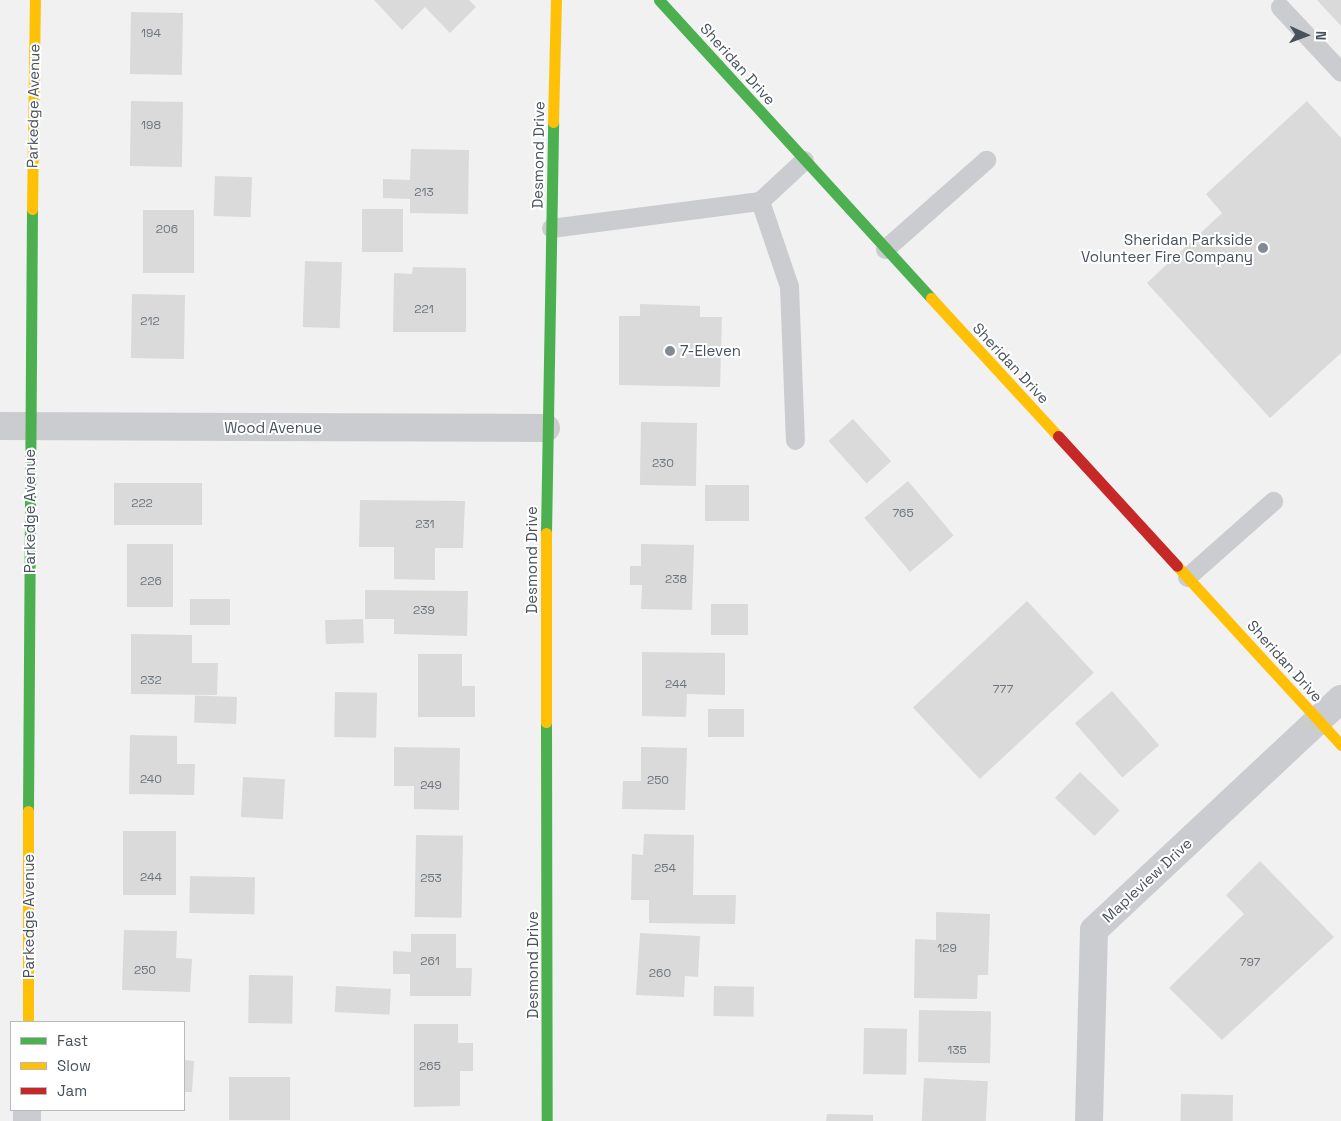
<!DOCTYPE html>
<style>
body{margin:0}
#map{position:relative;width:1341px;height:1121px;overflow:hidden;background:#f1f1f1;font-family:"Space Grotesk",sans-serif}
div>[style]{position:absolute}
.building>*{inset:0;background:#dadadb;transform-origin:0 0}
.lane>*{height:19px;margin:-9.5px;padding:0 9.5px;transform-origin:9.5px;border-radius:9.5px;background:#cacccf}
.street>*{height:28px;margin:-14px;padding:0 14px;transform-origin:14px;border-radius:14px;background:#cacccf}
.fast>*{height:11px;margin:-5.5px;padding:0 5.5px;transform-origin:5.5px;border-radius:5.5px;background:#4caf50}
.slow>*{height:11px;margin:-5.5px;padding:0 5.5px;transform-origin:5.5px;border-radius:5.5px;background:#ffc107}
.jam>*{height:11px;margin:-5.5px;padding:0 5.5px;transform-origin:5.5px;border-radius:5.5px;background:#c62828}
.dots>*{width:14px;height:14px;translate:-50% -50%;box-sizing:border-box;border:2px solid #fff;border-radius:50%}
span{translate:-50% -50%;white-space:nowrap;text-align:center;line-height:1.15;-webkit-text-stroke:4px #fff;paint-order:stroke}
.number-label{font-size:12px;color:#6d757d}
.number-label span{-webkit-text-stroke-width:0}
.street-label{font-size:15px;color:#48525d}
.poi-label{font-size:15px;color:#48525d}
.right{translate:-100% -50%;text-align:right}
.left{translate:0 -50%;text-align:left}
.legend{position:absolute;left:10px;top:1021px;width:175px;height:90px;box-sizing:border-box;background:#fff;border:1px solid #b6babe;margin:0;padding:6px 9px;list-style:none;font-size:15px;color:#48525d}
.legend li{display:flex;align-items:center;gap:10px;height:25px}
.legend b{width:25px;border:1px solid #b6babe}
.north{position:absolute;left:1281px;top:10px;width:50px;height:50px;-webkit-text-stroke:4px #fff;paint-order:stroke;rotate:92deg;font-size:14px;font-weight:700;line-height:20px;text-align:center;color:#48525d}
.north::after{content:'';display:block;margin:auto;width:18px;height:22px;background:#48525d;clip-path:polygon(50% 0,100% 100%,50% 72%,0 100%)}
</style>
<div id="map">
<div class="building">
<i style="clip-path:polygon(374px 0,469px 0,476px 7px,450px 33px,425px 7px,402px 30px)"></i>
<i style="clip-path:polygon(1317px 0,1341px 0,1341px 26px)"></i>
<i style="left:131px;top:12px;width:52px;height:62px;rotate:1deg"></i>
<i style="left:131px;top:101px;width:52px;height:65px;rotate:1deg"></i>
<i style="clip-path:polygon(1307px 101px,1341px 138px,1341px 353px,1270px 418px,1147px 283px,1222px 213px,1206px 194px)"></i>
<i style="clip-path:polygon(411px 149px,469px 150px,468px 214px,410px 213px,410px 199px,383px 198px,383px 179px,410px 180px)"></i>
<i style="left:215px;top:176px;width:37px;height:40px;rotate:2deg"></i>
<i style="left:362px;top:209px;width:41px;height:43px"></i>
<i style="left:143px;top:210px;width:51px;height:63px"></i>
<i style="left:305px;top:261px;width:37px;height:66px;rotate:2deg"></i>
<i style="clip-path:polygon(413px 267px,466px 268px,466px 332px,393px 332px,394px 273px,412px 274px)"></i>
<i style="left:132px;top:294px;width:53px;height:64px;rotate:1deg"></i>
<i style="clip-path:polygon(640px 304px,700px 306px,700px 317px,722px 317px,720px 387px,619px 385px,619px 316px,640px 316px)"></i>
<i style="left:853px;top:419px;width:57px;height:33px;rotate:48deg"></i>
<i style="left:641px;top:422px;width:56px;height:63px;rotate:1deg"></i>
<i style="left:908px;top:481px;width:71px;height:57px;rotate:50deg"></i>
<i style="left:114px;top:483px;width:88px;height:42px"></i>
<i style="left:705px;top:485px;width:44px;height:36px"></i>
<i style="clip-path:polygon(360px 500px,465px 501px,463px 548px,435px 548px,435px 580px,394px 579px,394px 547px,359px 547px)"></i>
<i style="left:127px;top:544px;width:46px;height:63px"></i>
<i style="clip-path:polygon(641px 544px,694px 545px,692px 610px,641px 609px,642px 585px,630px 585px,630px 566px,641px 566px)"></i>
<i style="clip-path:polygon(365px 590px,468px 591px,467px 636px,394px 634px,394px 619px,365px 619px)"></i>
<i style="left:190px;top:599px;width:40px;height:26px"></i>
<i style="left:1027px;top:601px;width:98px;height:156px;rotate:47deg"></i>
<i style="left:711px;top:604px;width:37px;height:31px"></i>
<i style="left:363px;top:619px;width:24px;height:38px;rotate:88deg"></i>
<i style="clip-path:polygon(131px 634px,192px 635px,192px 663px,218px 663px,217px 695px,131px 694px)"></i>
<i style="clip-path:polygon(642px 652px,725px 653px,725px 695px,687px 694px,686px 717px,642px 716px)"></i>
<i style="clip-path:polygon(418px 654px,462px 654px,462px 686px,475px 686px,475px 717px,418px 717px)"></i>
<i style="left:1112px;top:691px;width:72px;height:49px;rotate:49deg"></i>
<i style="left:335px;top:692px;width:42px;height:45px;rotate:1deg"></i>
<i style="left:237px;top:697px;width:27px;height:42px;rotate:92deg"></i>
<i style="left:708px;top:709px;width:36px;height:28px"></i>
<i style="clip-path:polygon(130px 735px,177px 736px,177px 764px,195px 764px,194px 795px,129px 794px)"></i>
<i style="clip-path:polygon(394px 747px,460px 748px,459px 810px,414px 809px,414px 786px,394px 786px)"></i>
<i style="clip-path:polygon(641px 747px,687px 748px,685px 810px,622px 809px,623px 781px,641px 781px)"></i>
<i style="left:1080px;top:772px;width:55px;height:36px;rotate:44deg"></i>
<i style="left:243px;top:777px;width:42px;height:40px;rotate:3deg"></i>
<i style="left:123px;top:831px;width:53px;height:64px"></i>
<i style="clip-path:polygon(644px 834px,694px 835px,693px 895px,736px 895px,735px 924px,649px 923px,649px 900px,631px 900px,632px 854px,643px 855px)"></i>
<i style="left:416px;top:835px;width:47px;height:82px;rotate:1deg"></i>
<i style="clip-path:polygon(1260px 861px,1334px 937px,1222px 1040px,1169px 988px,1244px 914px,1226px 895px)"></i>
<i style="left:190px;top:876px;width:65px;height:37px;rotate:1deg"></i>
<i style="clip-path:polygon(936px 912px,990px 914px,988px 975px,978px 975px,977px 999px,914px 998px,915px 939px,936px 940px)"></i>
<i style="clip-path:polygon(124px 930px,177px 931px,176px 958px,192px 959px,190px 992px,122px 990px)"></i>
<i style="clip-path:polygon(640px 933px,700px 936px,698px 977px,685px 976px,684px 997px,636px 995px)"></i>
<i style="clip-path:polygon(411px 934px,456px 934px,456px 968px,472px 968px,471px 996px,410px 996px,410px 974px,393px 974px,393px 951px,411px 952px)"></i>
<i style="left:249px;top:975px;width:44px;height:48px;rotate:1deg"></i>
<i style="left:336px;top:986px;width:55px;height:26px;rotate:3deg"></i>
<i style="left:714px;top:986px;width:40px;height:30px;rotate:1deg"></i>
<i style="left:919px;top:1010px;width:72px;height:52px;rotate:1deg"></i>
<i style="clip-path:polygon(414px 1024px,458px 1024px,458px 1043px,473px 1043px,473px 1071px,460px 1071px,460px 1106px,414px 1107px)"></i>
<i style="left:864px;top:1028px;width:43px;height:46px;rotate:1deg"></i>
<i style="clip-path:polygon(184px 1060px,194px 1061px,192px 1092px,184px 1092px)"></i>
<i style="left:229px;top:1077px;width:61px;height:43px"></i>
<i style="left:924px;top:1078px;width:64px;height:43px;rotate:3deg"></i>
<i style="left:1181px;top:1094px;width:52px;height:27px;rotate:1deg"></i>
<i style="clip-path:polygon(827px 1114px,873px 1115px,873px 1121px,826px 1121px)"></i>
</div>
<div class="lane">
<i style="left:1280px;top:7px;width:89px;rotate:46.8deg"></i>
<i style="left:760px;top:201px;width:90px;rotate:71.2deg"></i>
<i style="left:789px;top:286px;width:154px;rotate:87.8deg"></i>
<i style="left:551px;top:228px;width:211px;rotate:-7.4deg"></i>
<i style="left:760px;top:201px;width:60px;rotate:-43deg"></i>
<i style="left:885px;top:249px;width:135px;rotate:-41.4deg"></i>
<i style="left:1187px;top:577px;width:115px;rotate:-41.5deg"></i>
</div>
<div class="street">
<i style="left:0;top:426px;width:546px;rotate:0.21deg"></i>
<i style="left:27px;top:1121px;width:11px;rotate:-90deg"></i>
<i style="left:1089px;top:1121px;width:191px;rotate:-88.5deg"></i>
<i style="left:1094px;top:930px;width:338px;rotate:-43.1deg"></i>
</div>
<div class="fast">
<i style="left:659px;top:0;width:403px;rotate:47.6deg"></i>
<i style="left:546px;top:533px;width:411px;rotate:-89deg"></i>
<i style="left:546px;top:722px;width:399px;rotate:89.9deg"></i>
<i style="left:28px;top:811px;width:602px;rotate:-89.62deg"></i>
</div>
<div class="slow">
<i style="left:553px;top:122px;width:122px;rotate:-88.6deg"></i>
<i style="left:32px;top:209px;width:209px;rotate:-89.2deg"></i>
<i style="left:931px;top:298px;width:188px;rotate:47.4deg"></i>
<i style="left:546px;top:533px;width:189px;rotate:90deg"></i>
<i style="left:1177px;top:566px;width:243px;rotate:47.5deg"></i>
<i style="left:28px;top:811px;width:211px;rotate:90deg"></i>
</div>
<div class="jam">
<i style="left:1058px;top:436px;width:176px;rotate:47.5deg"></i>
</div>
<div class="dots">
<i style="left:1263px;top:248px;background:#838a91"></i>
<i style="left:670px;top:351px;background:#838a91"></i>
</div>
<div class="number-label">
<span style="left:151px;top:34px">194</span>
<span style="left:151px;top:126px">198</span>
<span style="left:424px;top:193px">213</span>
<span style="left:167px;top:230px">206</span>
<span style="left:424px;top:310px">221</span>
<span style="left:150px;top:322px">212</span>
<span style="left:663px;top:464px">230</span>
<span style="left:142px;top:504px">222</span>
<span style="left:903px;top:514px">765</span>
<span style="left:425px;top:525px">231</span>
<span style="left:676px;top:580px">238</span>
<span style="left:151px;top:582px">226</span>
<span style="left:424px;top:611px">239</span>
<span style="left:151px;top:681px">232</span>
<span style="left:676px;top:685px">244</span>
<span style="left:1003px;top:690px">777</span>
<span style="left:151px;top:780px">240</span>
<span style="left:658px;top:781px">250</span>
<span style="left:431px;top:786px">249</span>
<span style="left:665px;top:869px">254</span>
<span style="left:151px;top:878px">244</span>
<span style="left:431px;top:879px">253</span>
<span style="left:947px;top:949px">129</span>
<span style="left:430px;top:962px">261</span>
<span style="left:1250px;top:963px">797</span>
<span style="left:145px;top:971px">250</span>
<span style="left:660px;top:974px">260</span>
<span style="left:957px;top:1051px">135</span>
<span style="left:430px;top:1067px">265</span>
</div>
<div class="street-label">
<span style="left:738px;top:64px;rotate:48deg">Sheridan Drive</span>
<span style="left:33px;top:106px;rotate:-89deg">Parkedge Avenue</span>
<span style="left:538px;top:155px;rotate:-89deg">Desmond Drive</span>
<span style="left:1011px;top:363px;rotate:47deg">Sheridan Drive</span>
<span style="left:273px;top:428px">Wood Avenue</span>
<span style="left:30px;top:511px;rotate:-90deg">Parkedge Avenue</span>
<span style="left:532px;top:560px;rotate:-90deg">Desmond Drive</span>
<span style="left:1285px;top:661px;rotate:48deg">Sheridan Drive</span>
<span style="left:1147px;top:880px;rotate:-43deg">Mapleview Drive</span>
<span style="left:29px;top:916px;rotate:-90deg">Parkedge Avenue</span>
<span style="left:533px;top:965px;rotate:-90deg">Desmond Drive</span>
</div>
<div class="poi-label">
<span class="right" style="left:1253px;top:248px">Sheridan Parkside<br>Volunteer Fire Company</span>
<span class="left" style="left:680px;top:351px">7-Eleven</span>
</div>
<ul class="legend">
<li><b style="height:6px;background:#4caf50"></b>Fast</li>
<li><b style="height:6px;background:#ffc107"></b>Slow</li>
<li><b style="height:6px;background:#c62828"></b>Jam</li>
</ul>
<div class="north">N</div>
</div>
